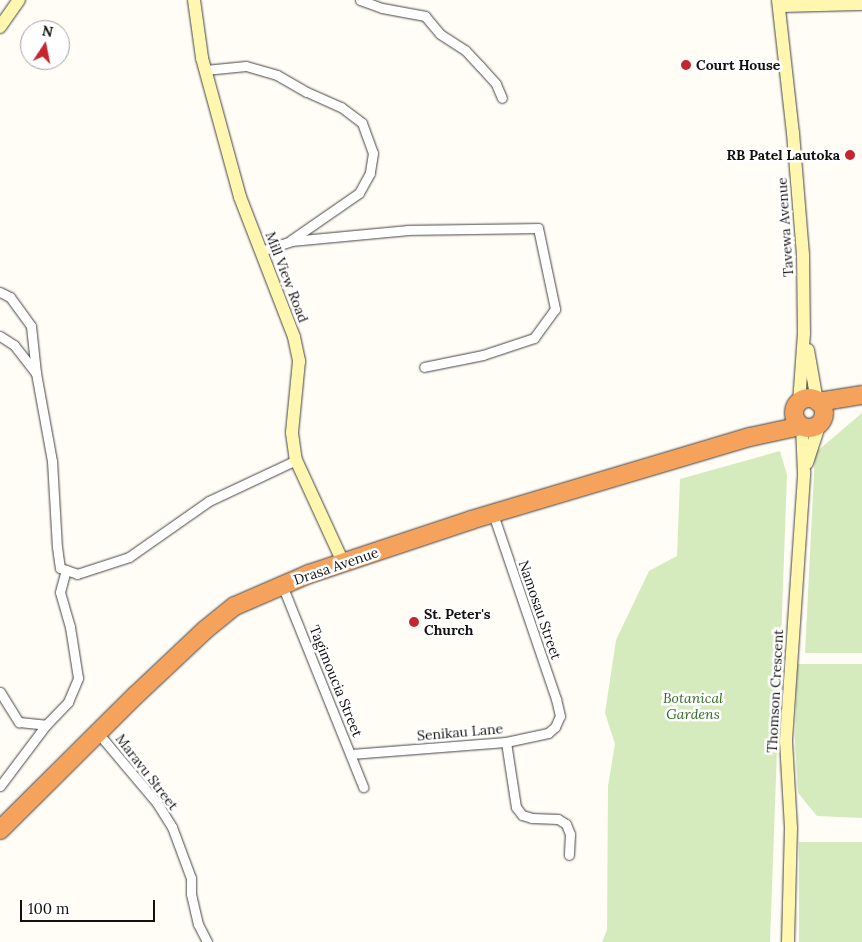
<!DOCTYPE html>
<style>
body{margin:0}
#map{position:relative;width:862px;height:942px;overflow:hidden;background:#fffdf5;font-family:Lora,serif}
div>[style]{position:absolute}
.green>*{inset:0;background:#d5ebbd;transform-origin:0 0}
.roads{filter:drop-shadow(0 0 1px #444) drop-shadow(0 0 1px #444)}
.street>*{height:9px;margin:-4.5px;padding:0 4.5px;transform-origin:4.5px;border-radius:4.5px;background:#fff}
.secondary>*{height:12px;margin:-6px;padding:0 6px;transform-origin:6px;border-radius:6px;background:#fff6b0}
.highway>*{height:18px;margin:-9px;padding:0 9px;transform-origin:9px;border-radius:9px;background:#f5a25d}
.highway>.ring{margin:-9px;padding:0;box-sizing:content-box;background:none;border:18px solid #f5a25d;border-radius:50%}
.dots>*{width:14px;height:14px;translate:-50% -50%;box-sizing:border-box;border:2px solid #fff;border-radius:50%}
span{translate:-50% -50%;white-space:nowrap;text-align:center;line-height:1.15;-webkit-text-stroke:5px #fff;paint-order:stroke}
.poi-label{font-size:14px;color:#111;font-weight:700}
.left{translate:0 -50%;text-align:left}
.right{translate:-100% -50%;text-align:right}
.street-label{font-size:14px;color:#111}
.park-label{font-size:14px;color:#2f6b1f;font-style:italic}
.north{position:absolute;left:20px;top:20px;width:50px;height:50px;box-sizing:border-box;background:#fff;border:1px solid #a0a0a0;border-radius:50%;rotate:11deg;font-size:14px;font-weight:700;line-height:20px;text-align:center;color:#111}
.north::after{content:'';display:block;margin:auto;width:18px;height:22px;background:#c4262e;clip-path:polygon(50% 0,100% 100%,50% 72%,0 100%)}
.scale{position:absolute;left:20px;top:900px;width:135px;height:22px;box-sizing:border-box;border:2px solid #111;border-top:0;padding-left:6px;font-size:15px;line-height:18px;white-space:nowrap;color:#111;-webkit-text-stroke:4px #fff;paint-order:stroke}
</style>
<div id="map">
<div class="green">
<i style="clip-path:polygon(862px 413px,862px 653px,805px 653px,815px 453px)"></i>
<i style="clip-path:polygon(780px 451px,787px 475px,770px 942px,602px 942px,607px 930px,608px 786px,615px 744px,605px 713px,616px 640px,649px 571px,677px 556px,680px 479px)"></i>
<i style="clip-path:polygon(797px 664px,862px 664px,862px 818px,817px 816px,798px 793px,795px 741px)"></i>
<i style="left:862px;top:842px;width:100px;height:63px;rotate:90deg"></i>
</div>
<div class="roads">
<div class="street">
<i style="left:360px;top:0;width:23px;rotate:20deg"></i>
<i style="left:382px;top:8px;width:44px;rotate:10.5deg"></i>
<i style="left:425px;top:16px;width:23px;rotate:50deg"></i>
<i style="left:440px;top:34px;width:30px;rotate:33deg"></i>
<i style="left:465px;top:50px;width:22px;rotate:47deg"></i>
<i style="left:480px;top:66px;width:24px;rotate:48deg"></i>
<i style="left:496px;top:84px;width:15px;rotate:67deg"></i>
<i style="left:205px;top:70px;width:41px;rotate:-5.6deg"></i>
<i style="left:246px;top:66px;width:32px;rotate:16deg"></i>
<i style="left:277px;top:75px;width:34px;rotate:30deg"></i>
<i style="left:307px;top:92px;width:37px;rotate:24deg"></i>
<i style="left:341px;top:107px;width:26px;rotate:37deg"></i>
<i style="left:362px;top:123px;width:32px;rotate:70deg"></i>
<i style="left:373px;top:153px;width:20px;rotate:99deg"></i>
<i style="left:370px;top:173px;width:23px;rotate:119deg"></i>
<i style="left:359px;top:193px;width:83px;rotate:145.3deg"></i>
<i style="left:261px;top:251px;width:32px;rotate:-18deg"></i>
<i style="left:291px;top:241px;width:118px;rotate:-5.4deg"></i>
<i style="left:408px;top:230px;width:130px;rotate:-0.9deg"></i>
<i style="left:538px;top:228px;width:83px;rotate:78.1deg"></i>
<i style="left:555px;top:309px;width:36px;rotate:126deg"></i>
<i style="left:534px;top:338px;width:54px;rotate:161.6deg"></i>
<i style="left:483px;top:355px;width:60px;rotate:168.5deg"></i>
<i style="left:0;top:292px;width:11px;rotate:27deg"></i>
<i style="left:10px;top:297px;width:36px;rotate:54deg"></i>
<i style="left:31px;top:326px;width:47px;rotate:83.9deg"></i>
<i style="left:0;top:336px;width:17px;rotate:33deg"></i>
<i style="left:14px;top:345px;width:36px;rotate:52deg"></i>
<i style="left:36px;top:373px;width:89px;rotate:79.7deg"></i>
<i style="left:52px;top:461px;width:86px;rotate:86.7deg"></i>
<i style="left:57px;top:547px;width:21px;rotate:82deg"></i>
<i style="left:60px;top:568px;width:18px;rotate:19deg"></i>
<i style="left:77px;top:574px;width:55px;rotate:-18.1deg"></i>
<i style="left:129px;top:557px;width:98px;rotate:-35deg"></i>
<i style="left:209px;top:501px;width:96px;rotate:-25.2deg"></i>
<i style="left:282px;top:585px;width:218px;rotate:68.1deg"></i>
<i style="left:0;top:692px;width:36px;rotate:58deg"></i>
<i style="left:19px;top:722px;width:27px;rotate:6deg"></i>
<i style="left:46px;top:725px;width:32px;rotate:-46deg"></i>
<i style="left:68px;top:702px;width:26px;rotate:-67deg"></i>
<i style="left:78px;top:678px;width:52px;rotate:-98.9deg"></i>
<i style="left:70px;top:627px;width:36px;rotate:-106deg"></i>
<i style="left:60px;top:592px;width:23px;rotate:-75deg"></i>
<i style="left:98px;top:733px;width:92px;rotate:49.9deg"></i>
<i style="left:157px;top:803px;width:28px;rotate:58deg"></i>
<i style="left:172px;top:827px;width:54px;rotate:69.6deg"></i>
<i style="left:191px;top:878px;width:16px;rotate:90deg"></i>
<i style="left:191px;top:894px;width:31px;rotate:77deg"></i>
<i style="left:198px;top:924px;width:20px;rotate:63deg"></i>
<i style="left:506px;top:742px;width:66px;rotate:81.3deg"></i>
<i style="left:516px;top:807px;width:10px;rotate:53deg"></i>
<i style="left:522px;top:815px;width:10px;rotate:17deg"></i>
<i style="left:532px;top:818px;width:26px;rotate:2deg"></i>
<i style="left:558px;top:819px;width:9px;rotate:32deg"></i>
<i style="left:566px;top:824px;width:11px;rotate:68deg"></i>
<i style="left:570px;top:834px;width:21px;rotate:93deg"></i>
<i style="left:351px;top:754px;width:155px;rotate:-4.4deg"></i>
<i style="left:506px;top:742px;width:43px;rotate:-12.1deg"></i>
<i style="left:548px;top:733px;width:9px;rotate:-41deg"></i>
<i style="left:555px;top:727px;width:12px;rotate:-66deg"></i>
<i style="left:560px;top:716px;width:17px;rotate:-103deg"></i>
<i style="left:556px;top:699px;width:195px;rotate:-108.8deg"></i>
<i style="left:0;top:786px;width:76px;rotate:-53deg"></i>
</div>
<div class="secondary">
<i style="left:194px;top:0;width:59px;rotate:82.1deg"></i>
<i style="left:202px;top:58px;width:144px;rotate:74.7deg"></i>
<i style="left:240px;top:197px;width:150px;rotate:68.9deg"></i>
<i style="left:294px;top:337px;width:25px;rotate:78deg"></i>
<i style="left:299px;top:361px;width:72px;rotate:95.6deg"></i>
<i style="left:292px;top:433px;width:27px;rotate:82deg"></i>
<i style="left:296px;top:460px;width:112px;rotate:65.3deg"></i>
<i style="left:778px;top:0;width:134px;rotate:83.6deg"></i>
<i style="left:793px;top:133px;width:122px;rotate:85.3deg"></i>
<i style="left:803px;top:255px;width:78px;rotate:89.3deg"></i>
<i style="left:804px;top:333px;width:69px;rotate:94.1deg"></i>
<i style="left:779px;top:6px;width:83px;rotate:-1.4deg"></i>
<i style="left:0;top:27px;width:33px;rotate:-55deg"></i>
<i style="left:808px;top:350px;width:52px;rotate:80deg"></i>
<i style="left:807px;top:463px;width:42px;rotate:-72deg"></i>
<i style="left:788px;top:942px;width:114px;rotate:-88.5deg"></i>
<i style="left:791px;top:828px;width:88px;rotate:-93.3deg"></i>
<i style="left:786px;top:740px;width:268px;rotate:-86.1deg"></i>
<i style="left:804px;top:473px;width:46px;rotate:-92.5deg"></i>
</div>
<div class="highway">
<i class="ring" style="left:794px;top:398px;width:12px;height:12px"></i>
<i style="left:818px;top:402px;width:45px;rotate:-9deg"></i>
<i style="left:0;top:830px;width:192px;rotate:-44.8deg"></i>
<i style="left:136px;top:695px;width:95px;rotate:-43.3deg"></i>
<i style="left:205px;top:630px;width:38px;rotate:-39deg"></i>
<i style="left:235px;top:606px;width:81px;rotate:-23.4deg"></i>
<i style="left:309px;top:574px;width:171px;rotate:-18.4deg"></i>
<i style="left:471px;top:520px;width:291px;rotate:-16.6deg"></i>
<i style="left:750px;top:437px;width:52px;rotate:-12.2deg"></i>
</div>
</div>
<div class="dots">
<i style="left:686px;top:65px;background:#c4262e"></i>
<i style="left:850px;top:155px;background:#c4262e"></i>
<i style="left:414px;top:622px;background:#c4262e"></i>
</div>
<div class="poi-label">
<span class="left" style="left:696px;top:65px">Court House</span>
<span class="right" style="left:840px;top:155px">RB Patel Lautoka</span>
<span class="left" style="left:424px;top:622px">St. Peter's<br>Church</span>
</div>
<div class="street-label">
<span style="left:785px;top:227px;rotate:-94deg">Tavewa Avenue</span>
<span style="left:287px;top:277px;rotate:69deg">Mill View Road</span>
<span style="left:336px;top:566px;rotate:-19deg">Drasa Avenue</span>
<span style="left:540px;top:610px;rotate:71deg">Namosau Street</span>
<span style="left:336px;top:681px;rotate:68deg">Tagimoucia Street</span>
<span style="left:775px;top:691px;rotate:-87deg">Thomson Crescent</span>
<span style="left:460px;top:732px;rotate:-5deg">Senikau Lane</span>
<span style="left:147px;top:772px;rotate:52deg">Maravu Street</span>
</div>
<div class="park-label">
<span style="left:693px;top:706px">Botanical<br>Gardens</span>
</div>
<div class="north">N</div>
<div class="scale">100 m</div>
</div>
